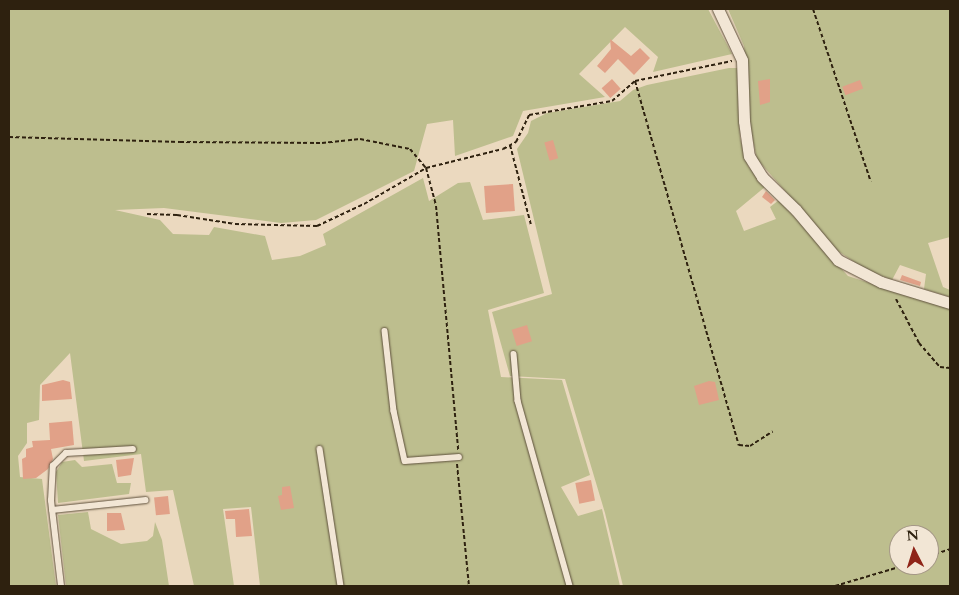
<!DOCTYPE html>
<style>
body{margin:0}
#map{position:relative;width:959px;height:595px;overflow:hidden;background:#ebd9bf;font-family:Cardo,serif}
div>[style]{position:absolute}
.green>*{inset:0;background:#bdbe8e}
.building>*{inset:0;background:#e1a188;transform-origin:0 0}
.path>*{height:2px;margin-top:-1px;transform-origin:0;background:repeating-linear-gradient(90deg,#2e210f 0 4px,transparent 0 6.5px)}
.roads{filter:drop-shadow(0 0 1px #5d4f3b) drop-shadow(0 0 1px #5d4f3b)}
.service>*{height:5.5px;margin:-2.75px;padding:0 2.75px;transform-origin:2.75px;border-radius:2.75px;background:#f2e6d5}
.minor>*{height:11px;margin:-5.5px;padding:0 5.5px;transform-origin:5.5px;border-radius:5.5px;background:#f2e6d5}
span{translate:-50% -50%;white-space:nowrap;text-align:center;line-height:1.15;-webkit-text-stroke:5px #f2e6d5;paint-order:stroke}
.frame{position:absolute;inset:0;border:10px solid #2e210f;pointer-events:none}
.north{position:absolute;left:889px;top:525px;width:50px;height:50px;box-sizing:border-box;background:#f2e6d5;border:1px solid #a49786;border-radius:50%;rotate:355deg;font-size:14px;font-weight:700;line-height:20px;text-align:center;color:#2e210f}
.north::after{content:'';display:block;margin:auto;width:18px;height:22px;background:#8f2418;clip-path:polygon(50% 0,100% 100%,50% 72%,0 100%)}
</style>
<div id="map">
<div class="green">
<i style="clip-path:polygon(9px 9px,708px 9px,732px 54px,653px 72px,658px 57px,625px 27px,579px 74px,605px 97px,523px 111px,513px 136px,455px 156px,453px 120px,427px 124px,414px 171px,316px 220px,281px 223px,164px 208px,115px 210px,160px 220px,173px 234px,209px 235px,214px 227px,265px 236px,272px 260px,300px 256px,326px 245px,323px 234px,423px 178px,429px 201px,458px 183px,470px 182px,483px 220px,524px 215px,544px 293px,488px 310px,501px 377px,562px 380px,590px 475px,561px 487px,578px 516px,602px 509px,620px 586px,260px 586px,251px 507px,223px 509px,234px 586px,194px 586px,173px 490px,146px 492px,141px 454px,84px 461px,70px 353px,40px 385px,39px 420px,27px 423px,27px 443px,18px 456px,20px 477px,42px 479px,56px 586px,9px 586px)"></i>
<i style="clip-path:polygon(728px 9px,950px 9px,950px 237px,928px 243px,943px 287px,950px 290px,950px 297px,924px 289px,926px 274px,900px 265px,892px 280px,865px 269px,838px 251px,757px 159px,751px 131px,744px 46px)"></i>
<i style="clip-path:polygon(evenodd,729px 68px,737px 68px,740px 138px,748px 166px,765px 187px,736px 211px,744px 231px,776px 219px,770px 207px,779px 200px,848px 276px,950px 309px,950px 586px,623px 586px,605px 513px,565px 379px,510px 376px,492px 312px,552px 294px,517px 149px,528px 133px,531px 121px,547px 113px,620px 101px,633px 90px,647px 85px,729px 68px,899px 535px,929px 535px,929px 565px,899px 565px,899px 535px)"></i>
<i style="clip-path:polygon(75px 460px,82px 467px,112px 464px,117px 483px,131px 483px,129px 494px,58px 503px,56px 472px,62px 462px)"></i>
<i style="clip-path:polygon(88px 512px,91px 529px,121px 544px,147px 541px,153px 536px,155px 522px,162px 540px,169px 586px,66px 586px,58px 515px)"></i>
</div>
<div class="building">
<i style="clip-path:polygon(610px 39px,631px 56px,640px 48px,650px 58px,634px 75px,618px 59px,605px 73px,597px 66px,611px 49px)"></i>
<i style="left:612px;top:79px;width:13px;height:14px;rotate:48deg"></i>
<i style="clip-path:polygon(770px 79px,770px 102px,760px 105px,758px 81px)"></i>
<i style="left:860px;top:80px;width:9px;height:19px;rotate:69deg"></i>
<i style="left:553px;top:140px;width:19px;height:9px;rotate:74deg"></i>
<i style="left:513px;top:184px;width:27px;height:29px;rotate:86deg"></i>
<i style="clip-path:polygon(766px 191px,775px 200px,771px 204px,762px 197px)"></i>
<i style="clip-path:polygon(902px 275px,921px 282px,920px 286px,900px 280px)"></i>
<i style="left:527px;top:325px;width:17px;height:16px;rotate:73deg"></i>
<i style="clip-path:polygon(63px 380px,70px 382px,72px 399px,42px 401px,42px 385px)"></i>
<i style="clip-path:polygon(709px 381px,715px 382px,719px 400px,699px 405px,694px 386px)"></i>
<i style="clip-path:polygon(72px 421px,74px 445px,51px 449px,53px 459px,48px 469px,36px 478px,23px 479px,22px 459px,26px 457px,26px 449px,33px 447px,32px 441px,50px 440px,49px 423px)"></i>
<i style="clip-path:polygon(134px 458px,131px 475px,118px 477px,116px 460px)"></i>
<i style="left:591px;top:480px;width:21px;height:16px;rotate:79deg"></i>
<i style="clip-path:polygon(290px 486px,294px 508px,281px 510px,278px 496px,282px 495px,282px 487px)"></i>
<i style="left:168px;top:496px;width:18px;height:14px;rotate:84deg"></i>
<i style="clip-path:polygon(249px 509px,252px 536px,236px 537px,235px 519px,226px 519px,225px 511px)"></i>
<i style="clip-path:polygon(107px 513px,121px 513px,125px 530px,107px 531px)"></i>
</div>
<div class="path">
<i style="left:736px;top:9px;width:5px"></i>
<i style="left:813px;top:9px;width:182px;rotate:71.5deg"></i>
<i style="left:635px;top:81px;width:379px;rotate:74.1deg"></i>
<i style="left:739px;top:445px;width:11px;rotate:5deg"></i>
<i style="left:750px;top:446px;width:27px;rotate:-33deg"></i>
<i style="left:9px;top:137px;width:171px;rotate:1.7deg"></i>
<i style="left:180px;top:142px;width:142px;rotate:0.4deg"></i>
<i style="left:322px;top:143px;width:38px;rotate:-6deg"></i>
<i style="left:360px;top:139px;width:51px;rotate:11.3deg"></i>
<i style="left:410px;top:149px;width:25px;rotate:50deg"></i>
<i style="left:426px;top:168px;width:39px;rotate:75deg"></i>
<i style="left:436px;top:206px;width:245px;rotate:84.8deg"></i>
<i style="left:510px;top:145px;width:83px;rotate:75.3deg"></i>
<i style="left:147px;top:214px;width:30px;rotate:2deg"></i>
<i style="left:177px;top:215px;width:59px;rotate:8.8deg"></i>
<i style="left:235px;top:224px;width:82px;rotate:1.4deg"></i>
<i style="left:317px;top:226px;width:52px;rotate:-25.1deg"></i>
<i style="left:364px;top:204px;width:72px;rotate:-30.1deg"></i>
<i style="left:426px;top:168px;width:79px;rotate:-13.9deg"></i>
<i style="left:503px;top:149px;width:15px;rotate:-28deg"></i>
<i style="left:516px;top:142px;width:30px;rotate:-64deg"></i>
<i style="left:529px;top:115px;width:84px;rotate:-9.6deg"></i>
<i style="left:612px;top:101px;width:30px;rotate:-41deg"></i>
<i style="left:635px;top:81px;width:99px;rotate:-11.7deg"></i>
<i style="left:896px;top:299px;width:50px;rotate:62.4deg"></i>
<i style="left:919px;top:343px;width:32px;rotate:49deg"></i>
<i style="left:940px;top:367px;width:10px;rotate:6deg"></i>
<i style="left:457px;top:464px;width:123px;rotate:84.4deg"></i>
<i style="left:929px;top:556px;width:22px;rotate:-18deg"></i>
<i style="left:835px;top:586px;width:74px;rotate:-16.5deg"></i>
</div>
<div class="roads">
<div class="service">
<i style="left:385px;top:331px;width:81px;rotate:83.6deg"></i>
<i style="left:394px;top:411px;width:51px;rotate:77.6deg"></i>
<i style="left:405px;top:461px;width:54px;rotate:-4.2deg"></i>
<i style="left:514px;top:354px;width:47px;rotate:85.1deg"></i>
<i style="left:518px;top:401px;width:192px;rotate:74.3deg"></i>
<i style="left:320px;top:449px;width:139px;rotate:81.3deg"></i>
<i style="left:52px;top:510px;width:94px;rotate:-6.1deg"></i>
<i style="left:61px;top:586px;width:86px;rotate:-96.7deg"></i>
<i style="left:51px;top:501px;width:35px;rotate:-87deg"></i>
<i style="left:53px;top:466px;width:18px;rotate:-45deg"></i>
<i style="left:66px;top:453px;width:67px;rotate:-3.4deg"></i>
</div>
<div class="minor">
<i style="left:718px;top:9px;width:56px;rotate:64.8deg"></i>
<i style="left:742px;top:60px;width:61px;rotate:88.1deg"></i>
<i style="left:744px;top:121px;width:35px;rotate:82deg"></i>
<i style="left:749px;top:156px;width:25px;rotate:58deg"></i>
<i style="left:762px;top:177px;width:47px;rotate:44.1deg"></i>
<i style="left:796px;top:210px;width:65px;rotate:50deg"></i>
<i style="left:838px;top:260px;width:48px;rotate:27.1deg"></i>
<i style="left:881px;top:282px;width:72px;rotate:16.9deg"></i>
</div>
</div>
<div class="frame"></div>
<div class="north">N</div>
</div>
